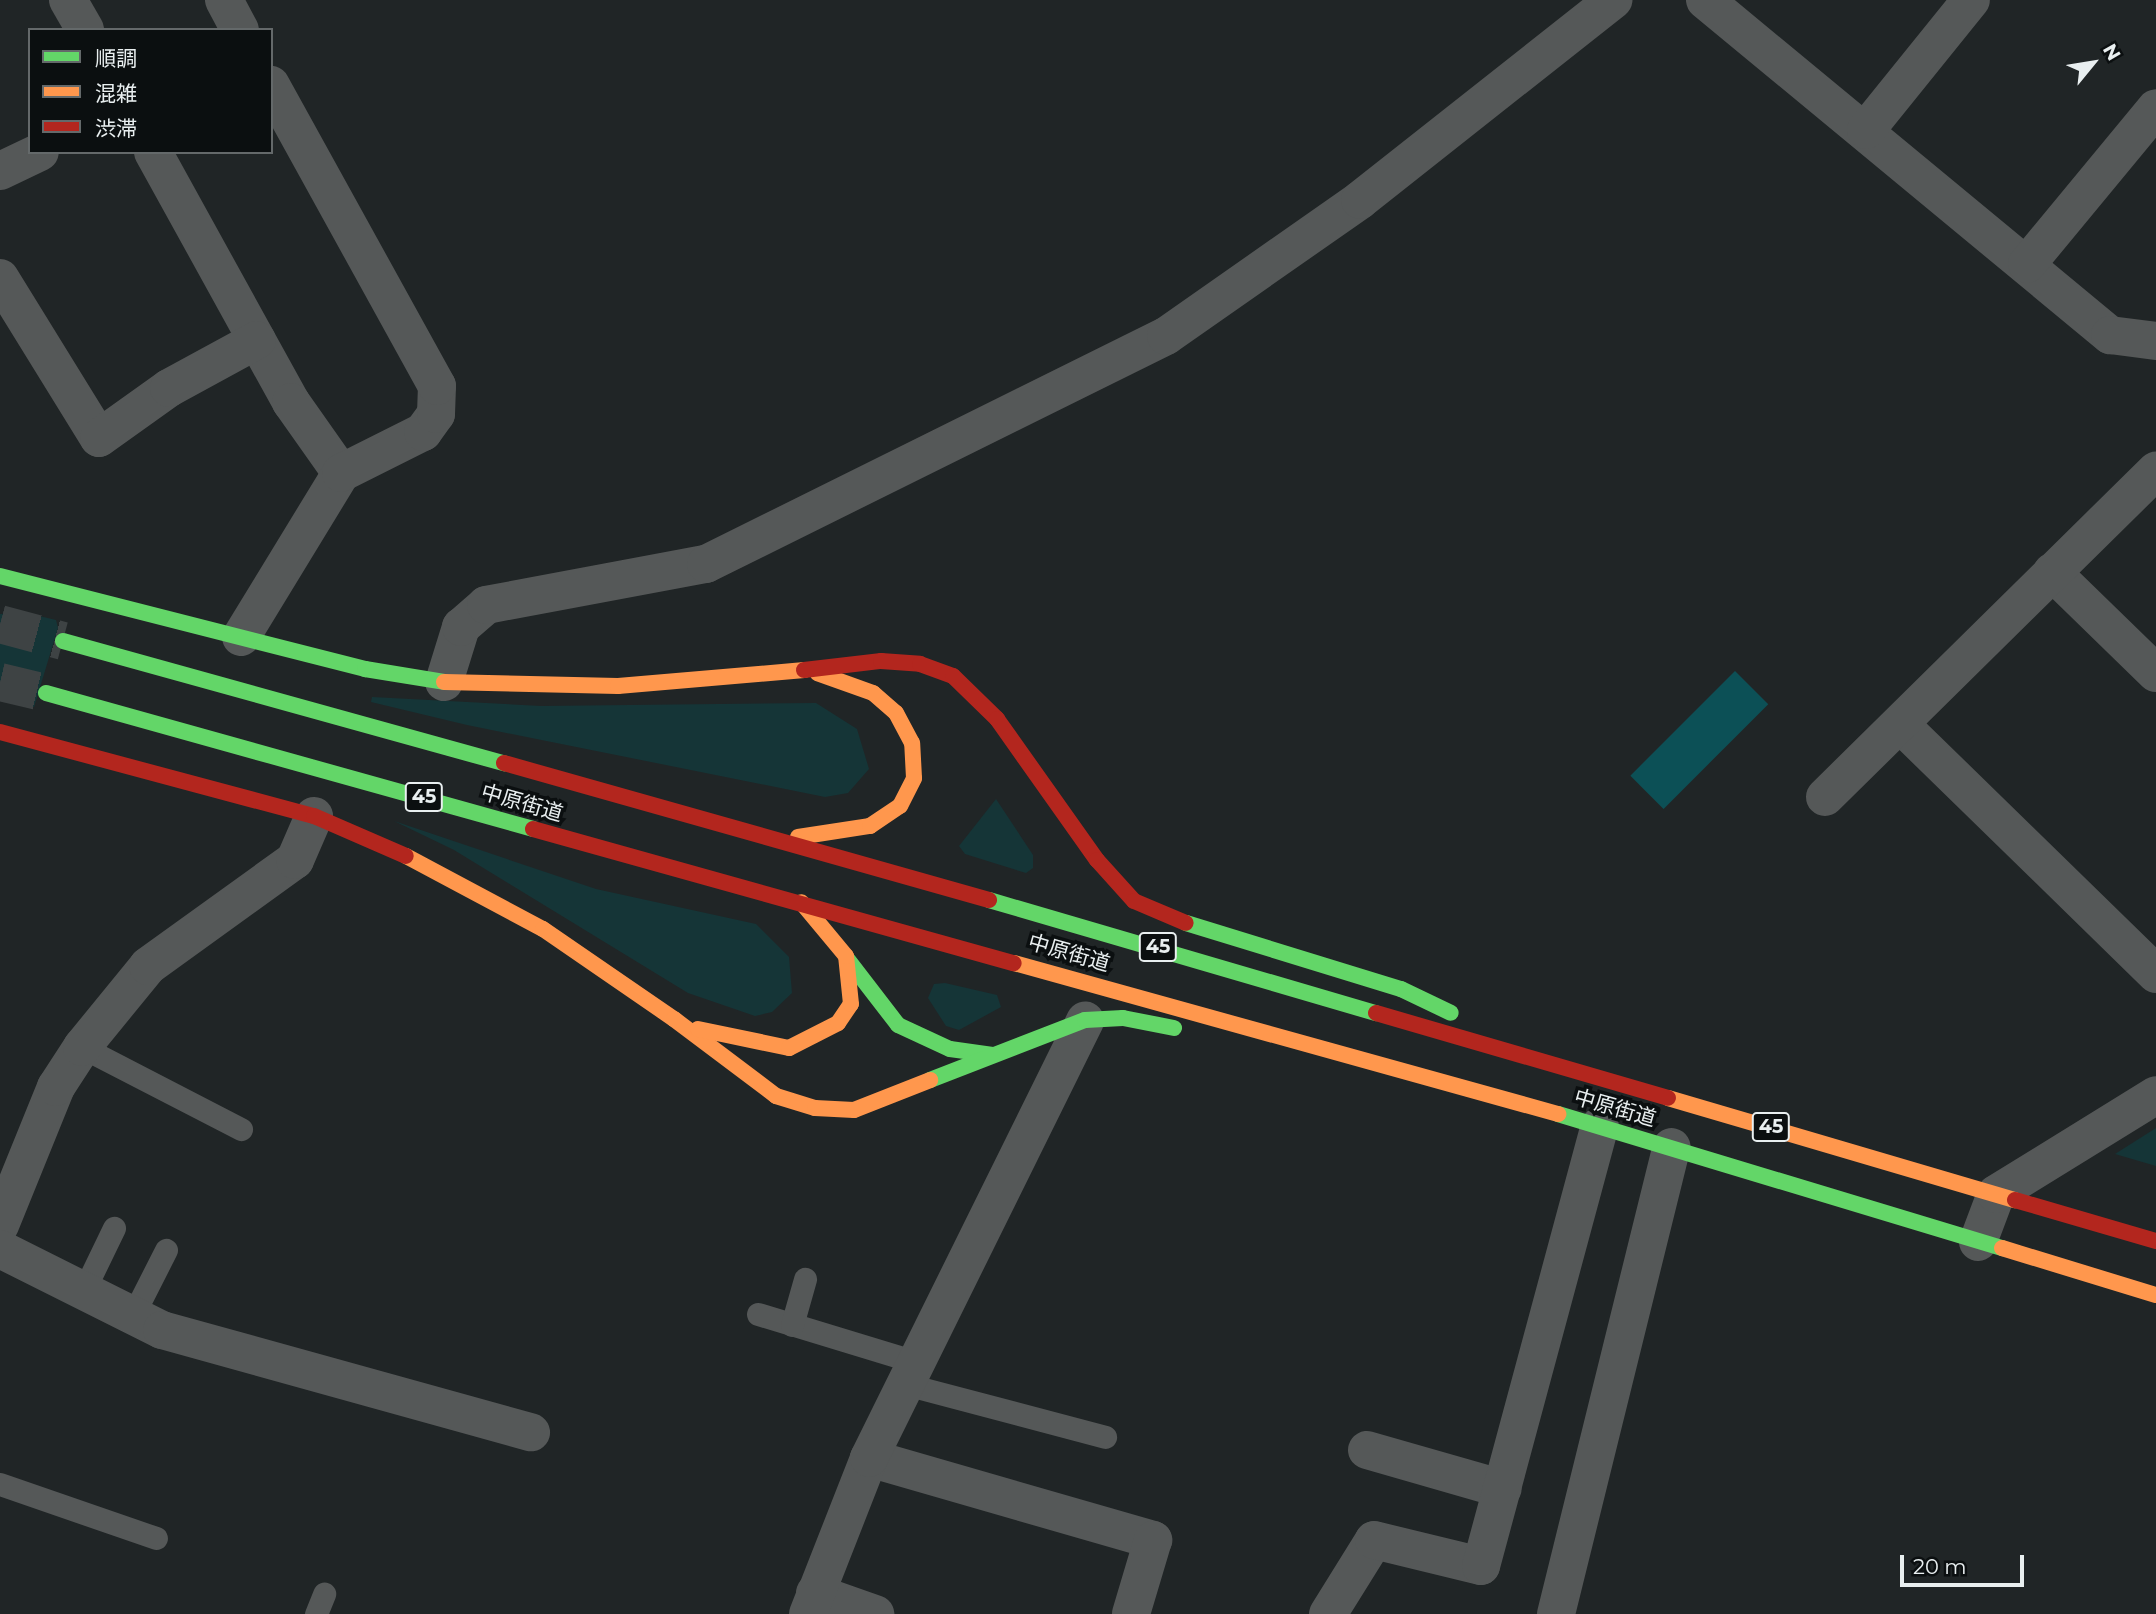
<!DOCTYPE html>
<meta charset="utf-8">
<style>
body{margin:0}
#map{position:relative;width:2156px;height:1614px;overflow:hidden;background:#202526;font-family:Montserrat,"Noto Sans JP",sans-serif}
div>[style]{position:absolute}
.green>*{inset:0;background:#153537}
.water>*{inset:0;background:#0c5056;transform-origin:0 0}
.primary-tunnel>*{height:38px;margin-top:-19px;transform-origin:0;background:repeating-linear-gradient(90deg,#3e4344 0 38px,transparent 0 57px)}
.lane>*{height:23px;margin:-11.5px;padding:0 11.5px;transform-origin:11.5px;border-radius:11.5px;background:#555858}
.street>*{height:38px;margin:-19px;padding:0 19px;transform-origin:19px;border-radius:19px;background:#555858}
.fast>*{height:16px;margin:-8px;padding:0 8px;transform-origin:8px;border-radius:8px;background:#63d668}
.slow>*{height:16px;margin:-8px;padding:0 8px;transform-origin:8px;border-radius:8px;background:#ff974d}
.jam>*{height:16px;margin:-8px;padding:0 8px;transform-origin:8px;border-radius:8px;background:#b3261e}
span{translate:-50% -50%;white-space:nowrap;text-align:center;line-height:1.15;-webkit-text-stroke:7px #0b0f10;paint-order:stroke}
.shield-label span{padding:2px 5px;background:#0b0f10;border:2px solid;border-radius:5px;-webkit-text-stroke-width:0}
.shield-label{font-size:19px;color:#e9eff0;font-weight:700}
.street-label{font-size:21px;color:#e9eff0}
.legend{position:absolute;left:28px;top:28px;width:245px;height:126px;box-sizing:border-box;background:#0b0f10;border:2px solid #64696a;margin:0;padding:9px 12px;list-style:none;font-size:21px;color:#e9eff0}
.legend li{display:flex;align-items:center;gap:14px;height:35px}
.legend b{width:35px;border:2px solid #64696a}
.north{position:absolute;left:2058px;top:28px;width:70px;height:70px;-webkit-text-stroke:5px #0b0f10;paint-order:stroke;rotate:60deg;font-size:19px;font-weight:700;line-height:28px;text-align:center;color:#e9eff0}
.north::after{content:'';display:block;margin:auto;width:24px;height:32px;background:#e9eff0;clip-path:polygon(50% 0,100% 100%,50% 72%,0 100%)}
.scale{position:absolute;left:1900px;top:1555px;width:124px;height:32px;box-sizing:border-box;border:4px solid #e9eff0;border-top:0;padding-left:9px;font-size:21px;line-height:24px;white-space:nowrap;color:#e9eff0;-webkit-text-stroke:5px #0b0f10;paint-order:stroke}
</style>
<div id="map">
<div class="green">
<i style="clip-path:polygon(27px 613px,56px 620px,58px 628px,34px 707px,0 698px,0 614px)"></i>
<i style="clip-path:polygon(372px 697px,541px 706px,816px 703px,857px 729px,869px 769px,848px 793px,825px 797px,467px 725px,371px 702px)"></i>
<i style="clip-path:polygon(996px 799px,1033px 855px,1033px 868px,1026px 873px,965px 854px,959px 846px)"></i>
<i style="clip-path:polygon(394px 821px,596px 889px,756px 924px,789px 957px,792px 993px,772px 1012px,755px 1016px,688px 993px,454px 850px)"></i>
<i style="clip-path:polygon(945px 983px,997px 995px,1001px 1007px,959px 1030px,946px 1026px,928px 998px,934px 984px)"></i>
<i style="clip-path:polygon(2156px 1128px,2156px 1166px,2115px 1154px)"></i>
</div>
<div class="water">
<i style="left:1735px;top:671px;width:47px;height:148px;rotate:45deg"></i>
</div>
<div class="primary-tunnel">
<i style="left:0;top:624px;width:65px;rotate:15.1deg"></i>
<i style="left:0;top:682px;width:47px;rotate:13.4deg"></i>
</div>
<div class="lane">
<i style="left:82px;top:1047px;width:179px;rotate:27.3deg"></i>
<i style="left:84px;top:1290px;width:69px;rotate:-64.2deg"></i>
<i style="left:758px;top:1314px;width:165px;rotate:16.9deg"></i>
<i style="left:133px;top:1315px;width:73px;rotate:-63.1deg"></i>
<i style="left:792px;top:1325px;width:48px;rotate:-74.2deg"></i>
<i style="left:905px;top:1384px;width:207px;rotate:14.8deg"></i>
<i style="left:0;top:1484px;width:165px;rotate:19.1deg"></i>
<i style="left:316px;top:1614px;width:22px;rotate:-68deg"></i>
</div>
<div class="street">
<i style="left:68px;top:0;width:34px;rotate:60deg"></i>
<i style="left:224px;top:0;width:34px;rotate:62deg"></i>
<i style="left:1705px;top:0;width:526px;rotate:39.6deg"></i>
<i style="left:2110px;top:335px;width:46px;rotate:7.4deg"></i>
<i style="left:1866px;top:130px;width:167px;rotate:-51.1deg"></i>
<i style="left:153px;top:152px;width:286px;rotate:61.1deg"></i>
<i style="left:291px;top:402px;width:87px;rotate:54.8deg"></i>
<i style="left:0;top:171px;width:44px;rotate:-25.4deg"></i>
<i style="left:2027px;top:264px;width:202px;rotate:-50.4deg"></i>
<i style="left:0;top:278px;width:188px;rotate:58.3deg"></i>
<i style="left:99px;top:438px;width:86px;rotate:-35.5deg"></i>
<i style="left:169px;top:388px;width:100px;rotate:-28.6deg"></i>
<i style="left:2052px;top:572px;width:145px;rotate:44.2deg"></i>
<i style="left:241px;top:637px;width:192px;rotate:-58.6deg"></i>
<i style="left:341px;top:473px;width:92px;rotate:-26.6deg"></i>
<i style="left:423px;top:432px;width:22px;rotate:-54deg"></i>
<i style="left:436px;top:414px;width:28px;rotate:-88deg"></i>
<i style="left:437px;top:386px;width:344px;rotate:-118.9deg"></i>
<i style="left:444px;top:682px;width:58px;rotate:-72.8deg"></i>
<i style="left:461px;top:627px;width:33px;rotate:-41deg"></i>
<i style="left:486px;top:605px;width:224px;rotate:-10.6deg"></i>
<i style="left:706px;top:564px;width:513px;rotate:-26.37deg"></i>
<i style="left:1166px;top:336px;width:237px;rotate:-35deg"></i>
<i style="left:1360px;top:200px;width:323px;rotate:-38.3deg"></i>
<i style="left:1900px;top:724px;width:358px;rotate:44.3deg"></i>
<i style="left:1825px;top:797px;width:465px;rotate:-44.6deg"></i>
<i style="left:0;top:1225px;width:149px;rotate:-67.9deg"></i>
<i style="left:56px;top:1087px;width:48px;rotate:-57deg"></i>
<i style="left:82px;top:1047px;width:104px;rotate:-50.8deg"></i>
<i style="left:148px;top:966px;width:181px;rotate:-35.8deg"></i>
<i style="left:295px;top:860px;width:48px;rotate:-66.6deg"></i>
<i style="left:1978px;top:1242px;width:51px;rotate:-69.4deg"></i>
<i style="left:1996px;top:1194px;width:188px;rotate:-31.7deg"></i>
<i style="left:0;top:1249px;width:181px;rotate:26.6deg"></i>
<i style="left:162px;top:1330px;width:383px;rotate:15.5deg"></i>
<i style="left:1367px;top:1450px;width:141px;rotate:16deg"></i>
<i style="left:869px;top:1458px;width:296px;rotate:16.1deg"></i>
<i style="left:1153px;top:1540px;width:77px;rotate:106.6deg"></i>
<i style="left:815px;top:1593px;width:64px;rotate:19.3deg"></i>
<i style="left:808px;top:1614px;width:168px;rotate:-68.6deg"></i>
<i style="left:869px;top:1458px;width:488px;rotate:-63.7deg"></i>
<i style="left:1328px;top:1614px;width:87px;rotate:-58.1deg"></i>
<i style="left:1374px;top:1540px;width:110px;rotate:13.7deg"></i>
<i style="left:1481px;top:1566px;width:456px;rotate:-74.9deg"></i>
<i style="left:1556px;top:1614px;width:481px;rotate:-76.1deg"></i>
</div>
<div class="fast">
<i style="left:0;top:576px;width:377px;rotate:14.3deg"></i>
<i style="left:365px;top:669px;width:80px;rotate:9.3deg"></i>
<i style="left:63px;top:641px;width:458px;rotate:15.5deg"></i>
<i style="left:46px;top:693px;width:506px;rotate:15.6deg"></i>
<i style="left:989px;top:900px;width:403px;rotate:16.3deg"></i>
<i style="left:1186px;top:923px;width:225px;rotate:17.1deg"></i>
<i style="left:1401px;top:989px;width:55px;rotate:25.6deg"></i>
<i style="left:848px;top:960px;width:82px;rotate:52.4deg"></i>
<i style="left:898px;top:1025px;width:57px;rotate:24.8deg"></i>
<i style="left:950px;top:1049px;width:43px;rotate:7.9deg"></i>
<i style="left:930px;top:1080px;width:166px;rotate:-21.2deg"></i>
<i style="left:1085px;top:1020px;width:38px;rotate:-3deg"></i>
<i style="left:1123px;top:1018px;width:52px;rotate:11.1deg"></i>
<i style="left:1558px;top:1114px;width:464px;rotate:16.8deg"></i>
</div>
<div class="slow">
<i style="left:444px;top:682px;width:174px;rotate:1.3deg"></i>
<i style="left:618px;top:686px;width:187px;rotate:-4.9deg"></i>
<i style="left:798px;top:837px;width:73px;rotate:-8.7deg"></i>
<i style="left:870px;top:826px;width:36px;rotate:-34deg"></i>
<i style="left:900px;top:806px;width:31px;rotate:-63deg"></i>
<i style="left:914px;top:778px;width:35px;rotate:-93deg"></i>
<i style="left:912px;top:743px;width:34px;rotate:-118deg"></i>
<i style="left:896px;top:713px;width:30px;rotate:-139deg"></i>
<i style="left:873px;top:693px;width:59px;rotate:-160.3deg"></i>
<i style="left:406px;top:856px;width:155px;rotate:28.1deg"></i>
<i style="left:543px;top:929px;width:159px;rotate:34.5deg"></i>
<i style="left:1014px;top:963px;width:565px;rotate:15.51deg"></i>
<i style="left:674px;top:1019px;width:128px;rotate:37deg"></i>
<i style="left:776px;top:1096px;width:41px;rotate:17.1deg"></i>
<i style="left:815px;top:1108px;width:39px;rotate:3deg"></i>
<i style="left:854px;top:1110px;width:82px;rotate:-21.5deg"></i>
<i style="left:698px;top:1029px;width:93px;rotate:11.8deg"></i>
<i style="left:789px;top:1048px;width:55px;rotate:-27deg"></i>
<i style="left:838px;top:1023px;width:23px;rotate:-56deg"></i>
<i style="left:851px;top:1004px;width:48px;rotate:-95.9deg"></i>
<i style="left:846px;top:956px;width:70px;rotate:-129.8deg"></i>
<i style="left:1668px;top:1098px;width:362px;rotate:16.4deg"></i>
<i style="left:2002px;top:1248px;width:161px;rotate:17deg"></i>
</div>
<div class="jam">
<i style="left:804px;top:670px;width:78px;rotate:-6.7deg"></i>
<i style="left:881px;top:661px;width:39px;rotate:4deg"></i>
<i style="left:920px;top:664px;width:35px;rotate:20deg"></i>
<i style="left:953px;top:676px;width:62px;rotate:44.3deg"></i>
<i style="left:997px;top:719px;width:173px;rotate:54.7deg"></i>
<i style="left:1097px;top:860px;width:55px;rotate:47.9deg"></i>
<i style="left:1134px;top:901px;width:56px;rotate:22.9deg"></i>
<i style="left:0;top:732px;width:325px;rotate:15deg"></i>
<i style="left:314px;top:816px;width:100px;rotate:23.5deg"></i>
<i style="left:504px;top:763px;width:504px;rotate:15.77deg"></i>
<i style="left:533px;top:829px;width:499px;rotate:15.6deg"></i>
<i style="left:1376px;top:1013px;width:304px;rotate:16.2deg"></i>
<i style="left:2015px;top:1200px;width:147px;rotate:16.2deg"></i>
</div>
<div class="shield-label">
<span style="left:424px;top:797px">45</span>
<span style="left:1158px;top:947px">45</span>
<span style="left:1771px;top:1127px">45</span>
</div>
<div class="street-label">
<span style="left:522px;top:803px;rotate:16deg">中原街道</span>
<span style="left:1069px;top:953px;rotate:16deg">中原街道</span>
<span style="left:1615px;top:1108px;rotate:16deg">中原街道</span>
</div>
<ul class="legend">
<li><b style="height:9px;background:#63d668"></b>順調</li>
<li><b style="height:9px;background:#ff974d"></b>混雑</li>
<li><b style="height:9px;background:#b3261e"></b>渋滞</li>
</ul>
<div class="north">N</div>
<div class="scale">20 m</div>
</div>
